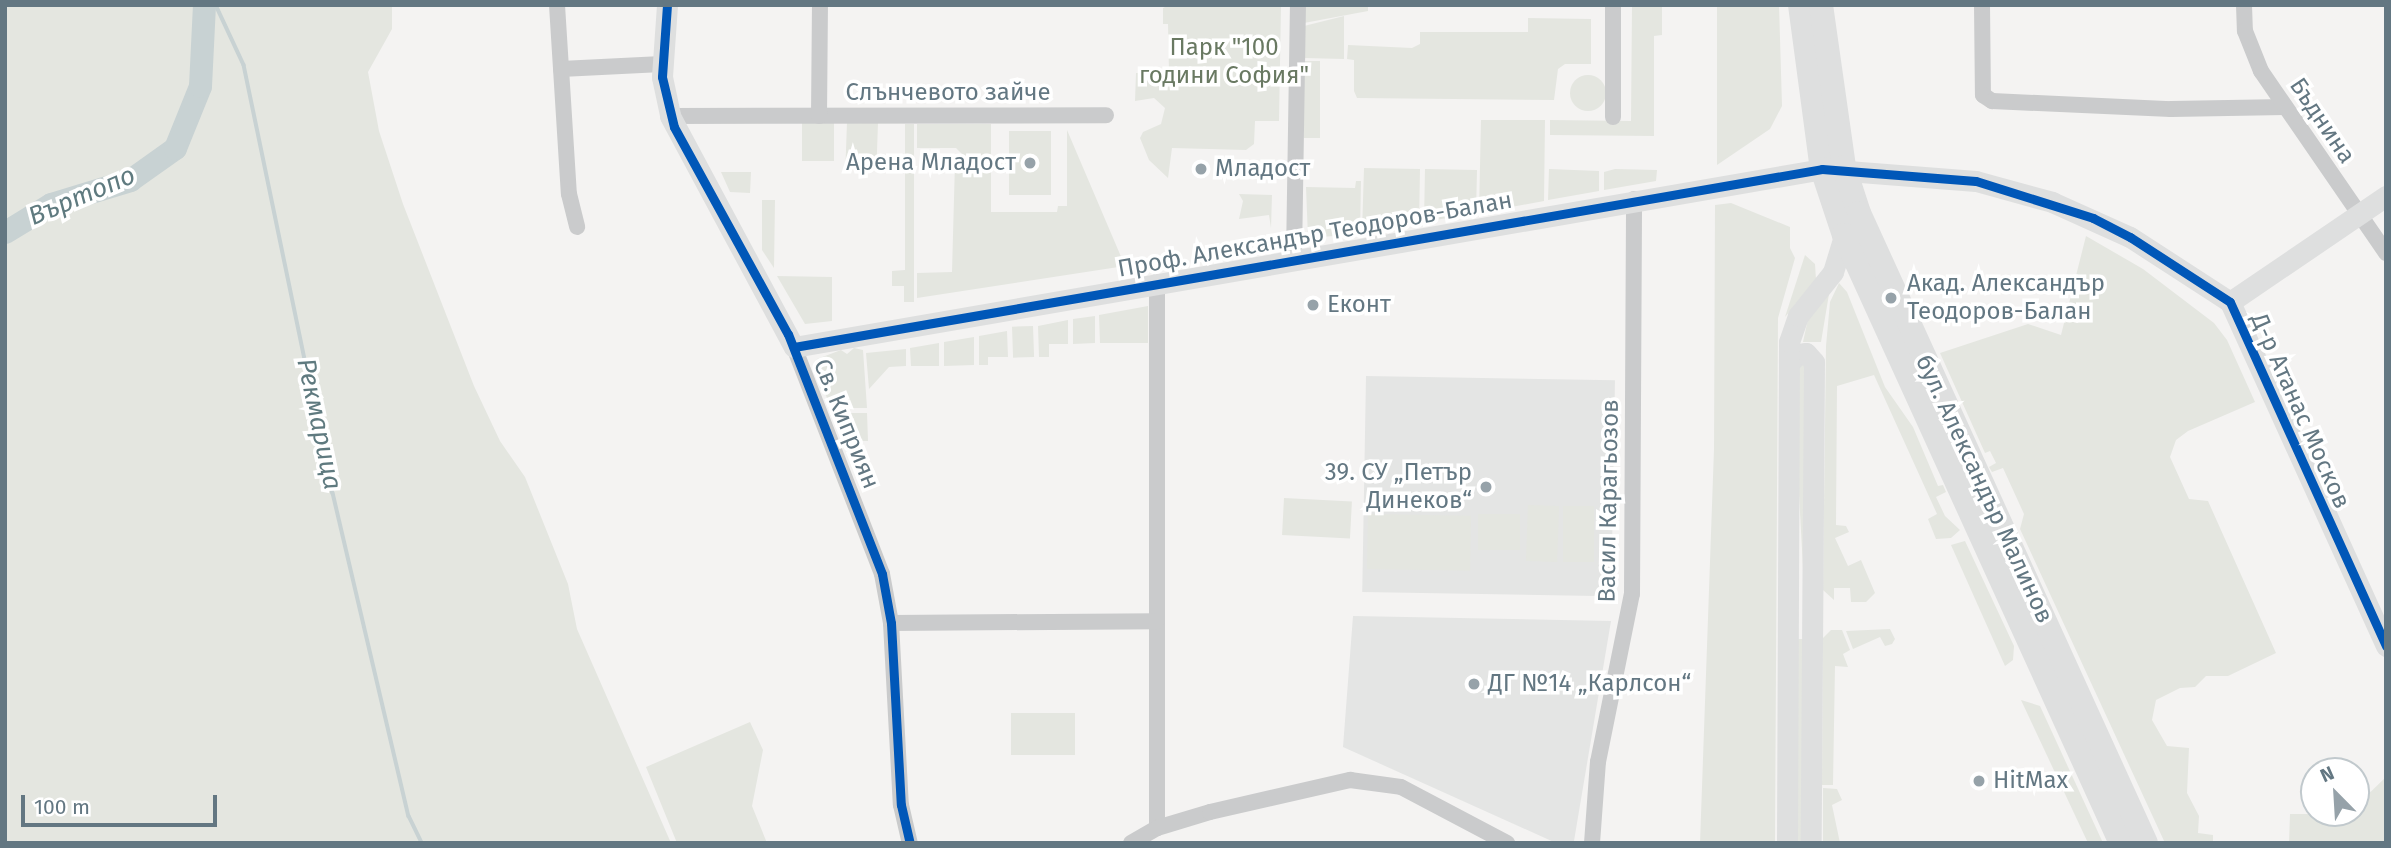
<!DOCTYPE html>
<meta charset="utf-8">
<style>
body{margin:0}
#map{position:relative;width:2391px;height:848px;overflow:hidden;background:#f4f3f2;font-family:"Fira Sans",sans-serif}
div>[style]{position:absolute}
.built>*{inset:0;background:#e4e5e4;transform-origin:0 0}
.green>*{inset:0;background:#e4e6e0;transform-origin:0 0}
.round{border-radius:50%}
.stream>*{height:3.5px;margin:-1.75px;padding:0 1.75px;transform-origin:1.75px;border-radius:1.75px;background:#c8d2d3}
.river>*{height:23px;margin:-11.5px;padding:0 11.5px;transform-origin:11.5px;border-radius:11.5px;background:#c8d2d3}
.street>*{height:16px;margin:-8px;padding:0 8px;transform-origin:8px;border-radius:8px;background:#cacbcc}
.secondary>*{height:21px;margin:-10.5px;padding:0 10.5px;transform-origin:10.5px;border-radius:10.5px;background:#dedfdf}
.primary>*{height:24px;margin:-12px;padding:0 12px;transform-origin:12px;border-radius:12px;background:#dedfdf}
.cycleway>*{height:9px;margin:-4.5px;padding:0 4.5px;transform-origin:4.5px;border-radius:4.5px;background:#0057b8}
.dots>*{width:19px;height:19px;translate:-50% -50%;box-sizing:border-box;border:4px solid #fff;border-radius:50%}
span{translate:-50% -50%;white-space:nowrap;text-align:center;line-height:1.15;-webkit-text-stroke:7px #fff;paint-order:stroke}
.park-label{font-size:24px;color:#697962}
.street-label{font-size:24px;color:#637782}
.poi-label{font-size:24px;color:#637782}
.right{translate:-100% -50%;text-align:right}
.left{translate:0 -50%;text-align:left}
.water-label{font-size:26px;color:#5f7a7f;font-style:italic}
.frame{position:absolute;inset:0;border:7px solid #637782;pointer-events:none}
.north{position:absolute;left:2300px;top:757px;width:70px;height:70px;box-sizing:border-box;background:#fff;border:2px solid #c1c9cd;border-radius:50%;rotate:336deg;font-size:19px;font-weight:700;line-height:28px;text-align:center;color:#637782}
.north::after{content:'';display:block;margin:auto;width:24px;height:32px;background:#96a2a9;clip-path:polygon(50% 0,100% 100%,50% 72%,0 100%)}
.scale{position:absolute;left:21px;top:795px;width:196px;height:32px;box-sizing:border-box;border:4px solid #637782;border-top:0;padding-left:9px;font-size:21px;line-height:24px;white-space:nowrap;color:#637782;-webkit-text-stroke:5px #fff;paint-order:stroke}
</style>
<div id="map">
<div class="built">
<i style="left:1366px;top:376px;width:249px;height:216px;rotate:1deg"></i>
<i style="clip-path:polygon(1353px 616px,1611px 621px,1574px 841px,1556px 843px,1343px 747px)"></i>
</div>
<div class="green">
<i style="clip-path:polygon(5px 5px,392px 5px,392px 29px,368px 72px,379px 131px,403px 204px,474px 386px,500px 441px,525px 477px,568px 584px,577px 629px,671px 843px,5px 843px)"></i>
<i style="clip-path:polygon(1169px 5px,1281px 5px,1279px 121px,1255px 121px,1254px 144px,1246px 150px,1172px 148px,1168px 178px,1149px 160px,1140px 138px,1143px 132px,1161px 124px,1165px 108px,1154px 98px,1135px 101px,1136px 73px,1169px 73px,1168px 24px,1163px 24px,1163px 8px)"></i>
<i style="clip-path:polygon(1305px 5px,1368px 5px,1368px 11px,1304px 23px)"></i>
<i style="clip-path:polygon(1632px 5px,1662px 5px,1662px 35px,1654px 36px,1654px 136px,1550px 135px,1550px 120px,1631px 121px)"></i>
<i style="clip-path:polygon(1717px 5px,1779px 5px,1782px 106px,1770px 129px,1717px 165px)"></i>
<i style="clip-path:polygon(1344px 16px,1344px 59px,1304px 58px,1304px 26px)"></i>
<i style="clip-path:polygon(1528px 18px,1591px 19px,1591px 64px,1565px 64px,1558px 69px,1554px 100px,1357px 98px,1354px 91px,1354px 60px,1347px 59px,1348px 45px,1412px 48px,1420px 44px,1420px 32px,1528px 32px)"></i>
<i style="left:1304px;top:61px;width:16px;height:77px"></i>
<i class="round" style="left:1570px;top:75px;width:36px;height:36px"></i>
<i style="clip-path:polygon(1481px 120px,1545px 120px,1544px 201px,1479px 213px)"></i>
<i style="left:847px;top:122px;width:31px;height:41px;rotate:2deg"></i>
<i style="left:802px;top:123px;width:32px;height:38px"></i>
<i style="clip-path:polygon(905px 124px,914px 124px,914px 302px,904px 302px,904px 286px,892px 286px,892px 271px,905px 270px)"></i>
<i style="clip-path:polygon(917px 124px,991px 124px,991px 212px,1057px 212px,1058px 206px,1067px 206px,1067px 130px,1125px 266px,917px 298px,917px 273px,952px 272px,955px 162px,931px 159px,966px 158px,956px 148px,917px 148px)"></i>
<i style="left:1009px;top:131px;width:42px;height:64px"></i>
<i style="clip-path:polygon(1364px 168px,1420px 169px,1419px 223px,1362px 233px)"></i>
<i style="clip-path:polygon(1425px 169px,1477px 170px,1476px 213px,1424px 222px)"></i>
<i style="clip-path:polygon(1549px 169px,1599px 171px,1599px 191px,1548px 200px)"></i>
<i style="clip-path:polygon(1615px 169px,1657px 170px,1656px 181px,1604px 190px,1604px 172px)"></i>
<i style="clip-path:polygon(721px 172px,751px 172px,750px 193px,730px 192px)"></i>
<i style="clip-path:polygon(1356px 181px,1361px 181px,1360px 234px,1308px 238px,1306px 187px,1355px 188px)"></i>
<i style="clip-path:polygon(1239px 194px,1272px 195px,1271px 228px,1269px 215px,1239px 219px,1243px 201px)"></i>
<i style="clip-path:polygon(762px 200px,775px 200px,774px 268px,762px 250px)"></i>
<i style="clip-path:polygon(1731px 203px,1790px 227px,1790px 248px,1795px 258px,1778px 318px,1775px 843px,1700px 843px,1714px 449px,1715px 205px)"></i>
<i style="clip-path:polygon(2086px 236px,2143px 269px,2214px 323px,2227px 340px,2255px 402px,2188px 431px,2176px 440px,2170px 457px,2189px 499px,2208px 501px,2276px 653px,2228px 676px,2206px 676px,2195px 687px,2180px 688px,2156px 700px,2152px 720px,2167px 746px,2189px 748px,2187px 793px,2199px 816px,2198px 833px,2213px 835px,2213px 843px,2165px 843px,2020px 529px,2024px 514px,2003px 468px,1992px 472px,1989px 467px,1996px 463px,1990px 451px,1985px 453px,1940px 353px,2028px 324px,2061px 335px)"></i>
<i style="clip-path:polygon(1805px 255px,1815px 264px,1816px 280px,1785px 317px)"></i>
<i style="clip-path:polygon(777px 276px,832px 277px,832px 321px,805px 324px)"></i>
<i style="clip-path:polygon(1839px 283px,1847px 292px,1885px 387px,1913px 427px,1938px 486px,1943px 485px,1946px 492px,1936px 497px,1945px 516px,1960px 530px,1951px 538px,1936px 539px,1928px 519px,1937px 514px,1874px 375px,1837px 386px,1836px 525px,1846px 526px,1849px 532px,1835px 538px,1848px 566px,1861px 560px,1875px 593px,1866px 602px,1851px 602px,1850px 588px,1834px 588px,1834px 600px,1823px 590px,1826px 346px,1830px 302px)"></i>
<i style="clip-path:polygon(1829px 294px,1821px 342px,1803px 342px,1808px 319px)"></i>
<i style="clip-path:polygon(1148px 306px,1148px 343px,1100px 343px,1099px 315px)"></i>
<i style="clip-path:polygon(1095px 316px,1095px 343px,1073px 344px,1073px 319px)"></i>
<i style="clip-path:polygon(1068px 320px,1068px 344px,1049px 344px,1049px 357px,1039px 357px,1038px 326px)"></i>
<i style="left:1033px;top:326px;width:31px;height:21px;rotate:88deg"></i>
<i style="clip-path:polygon(1007px 331px,1008px 357px,988px 357px,988px 365px,979px 365px,979px 336px)"></i>
<i style="clip-path:polygon(974px 337px,974px 365px,944px 366px,944px 342px)"></i>
<i style="clip-path:polygon(939px 343px,939px 366px,911px 366px,910px 348px)"></i>
<i style="clip-path:polygon(854px 348px,863px 350px,867px 408px,831px 408px,815px 368px,817px 359px,841px 350px,847px 354px)"></i>
<i style="clip-path:polygon(906px 349px,906px 366px,889px 367px,869px 389px,866px 353px)"></i>
<i style="clip-path:polygon(1799px 360px,1804px 360px,1804px 586px,1797px 457px)"></i>
<i style="clip-path:polygon(833px 413px,867px 413px,868px 441px,844px 441px)"></i>
<i style="left:1284px;top:498px;width:68px;height:37px;rotate:3deg"></i>
<i style="left:1528px;top:505px;width:31px;height:56px;rotate:2deg"></i>
<i style="left:1563px;top:506px;width:31px;height:56px"></i>
<i style="left:1368px;top:514px;width:103px;height:55px;rotate:1deg"></i>
<i style="left:1478px;top:514px;width:42px;height:36px"></i>
<i style="clip-path:polygon(1965px 541px,2014px 646px,2013px 660px,2005px 666px,1951px 545px)"></i>
<i style="clip-path:polygon(1890px 629px,1895px 639px,1892px 644px,1885px 646px,1880px 637px,1853px 649px,1846px 631px)"></i>
<i style="clip-path:polygon(1831px 630px,1842px 630px,1850px 650px,1843px 654px,1848px 667px,1835px 666px,1833px 785px,1822px 785px,1823px 638px)"></i>
<i style="left:1803px;top:639px;width:204px;height:7px;rotate:90deg"></i>
<i style="clip-path:polygon(2021px 700px,2040px 706px,2103px 843px,2088px 843px)"></i>
<i style="left:1075px;top:713px;width:42px;height:64px;rotate:90deg"></i>
<i style="clip-path:polygon(750px 722px,763px 750px,752px 806px,767px 843px,677px 843px,646px 767px)"></i>
<i style="clip-path:polygon(2386px 777px,2386px 843px,2289px 843px,2290px 814px,2311px 814px,2340px 823px,2356px 813px,2356px 806px)"></i>
<i style="clip-path:polygon(1823px 788px,1837px 789px,1842px 800px,1832px 805px,1840px 843px,1823px 843px)"></i>
</div>
<div class="stream">
<i style="left:216px;top:5px;width:66px;rotate:65deg"></i>
<i style="left:244px;top:65px;width:437px;rotate:78.3deg"></i>
<i style="left:333px;top:493px;width:332px;rotate:76.8deg"></i>
<i style="left:409px;top:816px;width:30px;rotate:64deg"></i>
</div>
<div class="river">
<i style="left:5px;top:232px;width:54px;rotate:-31.3deg"></i>
<i style="left:51px;top:204px;width:83px;rotate:-16.9deg"></i>
<i style="left:130px;top:180px;width:55px;rotate:-35.4deg"></i>
<i style="left:175px;top:148px;width:67px;rotate:-68deg"></i>
<i style="left:200px;top:86px;width:81px;rotate:-87.2deg"></i>
</div>
<div class="street">
<i style="left:557px;top:5px;width:189px;rotate:86.4deg"></i>
<i style="left:569px;top:194px;width:34px;rotate:76deg"></i>
<i style="left:1982px;top:5px;width:90px;rotate:89.4deg"></i>
<i style="left:1983px;top:95px;width:11px;rotate:34deg"></i>
<i style="left:1992px;top:101px;width:179px;rotate:2.6deg"></i>
<i style="left:2171px;top:109px;width:114px;rotate:-1deg"></i>
<i style="left:2244px;top:5px;width:26px;rotate:88deg"></i>
<i style="left:2245px;top:31px;width:43px;rotate:68.2deg"></i>
<i style="left:2261px;top:71px;width:221px;rotate:55.5deg"></i>
<i style="left:561px;top:69px;width:101px;rotate:-2.8deg"></i>
<i style="left:670px;top:116px;width:436px;rotate:-0.1deg"></i>
<i style="left:819px;top:116px;width:111px;rotate:-89.5deg"></i>
<i style="left:1613px;top:117px;width:112px;rotate:-90deg"></i>
<i style="left:1294px;top:257px;width:252px;rotate:-89.1deg"></i>
<i style="left:1157px;top:282px;width:546px;rotate:90deg"></i>
<i style="left:794px;top:347px;width:243px;rotate:68.8deg"></i>
<i style="left:882px;top:574px;width:50px;rotate:79.6deg"></i>
<i style="left:891px;top:623px;width:182px;rotate:86.9deg"></i>
<i style="left:901px;top:805px;width:39px;rotate:77deg"></i>
<i style="left:891px;top:623px;width:266px;rotate:-0.4deg"></i>
<i style="left:1131px;top:843px;width:30px;rotate:-30deg"></i>
<i style="left:1157px;top:828px;width:55px;rotate:-16.8deg"></i>
<i style="left:1210px;top:812px;width:144px;rotate:-12.9deg"></i>
<i style="left:1350px;top:780px;width:51px;rotate:7.8deg"></i>
<i style="left:1401px;top:787px;width:120px;rotate:27.8deg"></i>
<i style="left:1592px;top:843px;width:81px;rotate:-85.8deg"></i>
<i style="left:1598px;top:762px;width:171px;rotate:-78.6deg"></i>
<i style="left:1632px;top:594px;width:395px;rotate:-89.7deg"></i>
</div>
<div class="secondary">
<i style="left:667px;top:5px;width:72px;rotate:94deg"></i>
<i style="left:662px;top:77px;width:40px;rotate:78deg"></i>
<i style="left:670px;top:116px;width:262px;rotate:61.8deg"></i>
<i style="left:794px;top:347px;width:1043px;rotate:-9.82deg"></i>
<i style="left:1822px;top:169px;width:154px;rotate:4.5deg"></i>
<i style="left:1976px;top:181px;width:79px;rotate:15.4deg"></i>
<i style="left:2052px;top:202px;width:85px;rotate:24.2deg"></i>
<i style="left:2130px;top:237px;width:119px;rotate:33deg"></i>
<i style="left:2230px;top:302px;width:378px;rotate:65.6deg"></i>
<i style="left:2230px;top:302px;width:189px;rotate:-34.2deg"></i>
<i style="left:1789px;top:363px;width:13px;rotate:-45deg"></i>
<i style="left:1798px;top:354px;width:8px;rotate:-7deg"></i>
<i style="left:1806px;top:353px;width:12px;rotate:48deg"></i>
<i style="left:1814px;top:362px;width:481px;rotate:90.4deg"></i>
<i style="left:1787px;top:843px;width:501px;rotate:-89.77deg"></i>
<i style="left:1789px;top:342px;width:28px;rotate:-71deg"></i>
<i style="left:1798px;top:316px;width:56px;rotate:-51.5deg"></i>
<i style="left:1833px;top:272px;width:39px;rotate:-73deg"></i>
</div>
<div class="primary">
<i style="left:1800px;top:5px;width:165px;rotate:82.4deg"></i>
<i style="left:1822px;top:169px;width:70px;rotate:71.6deg"></i>
<i style="left:1844px;top:235px;width:668px;rotate:65.51deg"></i>
<i style="left:1821px;top:5px;width:164px;rotate:81.9deg"></i>
<i style="left:1844px;top:167px;width:48px;rotate:71.9deg"></i>
<i style="left:1859px;top:213px;width:692px;rotate:65.51deg"></i>
</div>
<div class="cycleway">
<i style="left:667px;top:5px;width:72px;rotate:94deg"></i>
<i style="left:662px;top:77px;width:51px;rotate:76.5deg"></i>
<i style="left:674px;top:127px;width:236px;rotate:61.2deg"></i>
<i style="left:788px;top:334px;width:258px;rotate:68.6deg"></i>
<i style="left:882px;top:574px;width:50px;rotate:79.6deg"></i>
<i style="left:891px;top:623px;width:182px;rotate:86.9deg"></i>
<i style="left:901px;top:805px;width:39px;rotate:77deg"></i>
<i style="left:794px;top:347px;width:1043px;rotate:-9.82deg"></i>
<i style="left:1822px;top:169px;width:154px;rotate:4.5deg"></i>
<i style="left:1976px;top:181px;width:123px;rotate:17.5deg"></i>
<i style="left:2093px;top:218px;width:42px;rotate:27.2deg"></i>
<i style="left:2130px;top:237px;width:119px;rotate:33deg"></i>
<i style="left:2230px;top:302px;width:378px;rotate:65.6deg"></i>
</div>
<div class="dots">
<i style="left:1030px;top:163px;background:#96a2a9"></i>
<i style="left:1201px;top:169px;background:#96a2a9"></i>
<i style="left:1891px;top:298px;background:#96a2a9"></i>
<i style="left:1313px;top:305px;background:#96a2a9"></i>
<i style="left:1486px;top:487px;background:#96a2a9"></i>
<i style="left:1474px;top:684px;background:#96a2a9"></i>
<i style="left:1979px;top:781px;background:#96a2a9"></i>
</div>
<div class="park-label">
<span style="left:1224px;top:62px">Парк "100<br>години София"</span>
</div>
<div class="street-label">
<span style="left:948px;top:93px">Слънчевото зайче</span>
<span style="left:2322px;top:121px;rotate:56deg">Бъднина</span>
<span style="left:1315px;top:235px;rotate:-10deg">Проф. Александър Теодоров-Балан</span>
<span style="left:2300px;top:411px;rotate:66deg">Д-р Атанас Москов</span>
<span style="left:846px;top:424px;rotate:68deg">Св. Киприян</span>
<span style="left:1984px;top:489px;rotate:65deg">бул. Александър Малинов</span>
<span style="left:1609px;top:501px;rotate:-89deg">Васил Карагьозов</span>
</div>
<div class="poi-label">
<span class="right" style="left:1016px;top:163px">Арена Младост</span>
<span class="left" style="left:1215px;top:169px">Младост</span>
<span class="left" style="left:1907px;top:298px">Акад. Александър<br>Теодоров-Балан</span>
<span class="left" style="left:1327px;top:305px">Еконт</span>
<span class="right" style="left:1472px;top:487px">39. СУ „Петър<br>Динеков“</span>
<span class="left" style="left:1488px;top:684px">ДГ №14 „Карлсон“</span>
<span class="left" style="left:1993px;top:781px">HitMax</span>
</div>
<div class="water-label">
<span style="left:82px;top:196px;rotate:-23deg">Въртопо</span>
<span style="left:319px;top:424px;rotate:78deg">Рекмарица</span>
</div>
<div class="frame"></div>
<div class="north">N</div>
<div class="scale">100 m</div>
</div>
